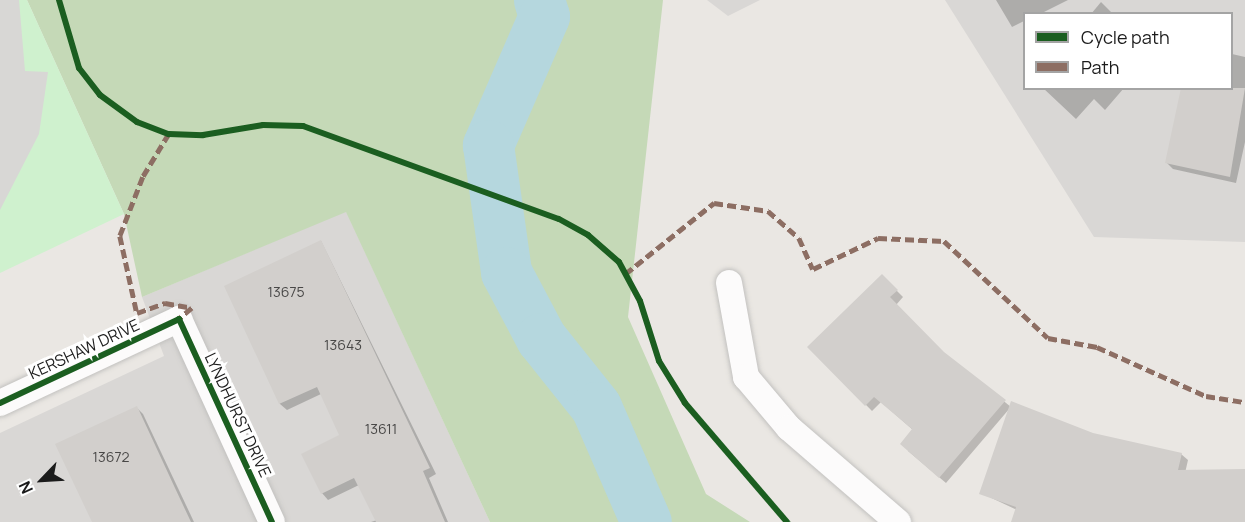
<!DOCTYPE html>
<style>
body{margin:0}
#map{position:relative;width:1245px;height:522px;overflow:hidden;background:#eae7e3;font-family:Manrope,sans-serif}
div>[style]{position:absolute}
.residential>*{inset:0;background:#d9d7d5}
.forest>*{inset:0;background:#c5d9b7}
.park>*{inset:0;background:#cff1ce}
.parking>*{inset:0;background:#d8d7d5}
.shadow>*{inset:0;background:#0003}
.river>*{height:51px;margin:-25.5px;padding:0 25.5px;transform-origin:25.5px;border-radius:25.5px;background:#b5d7de}
.building>*{inset:0;background:#d2cfcc}
.roads{filter:drop-shadow(0 0 2px #c2c1bf) drop-shadow(0 0 2px #c2c1bf)}
.street>*{height:26px;margin:-13px;padding:0 13px;transform-origin:13px;border-radius:13px;background:#fcfbfb}
.quiet>*{height:4.5px;margin-top:-2.25px;transform-origin:0;background:repeating-linear-gradient(90deg,#8d6e63 0 9px,transparent 0 13.5px)}
.cycleway>*{height:6px;margin:-3px;padding:0 3px;transform-origin:3px;border-radius:3px;background:#1b5e20}
span{translate:-50% -50%;white-space:nowrap;text-align:center;line-height:1.15;-webkit-text-stroke:6px #fff;paint-order:stroke}
.number-label{font-size:14px;color:#494847}
.number-label span{-webkit-text-stroke-width:0}
.street-label{font-size:16px;color:#1b1b1b}
.legend{position:absolute;left:1023px;top:12px;width:210px;height:78px;box-sizing:border-box;background:#fff;border:2px solid #a4a4a4;margin:0;padding:8px 10px;list-style:none;font-size:18px;color:#1b1b1b}
.legend li{display:flex;align-items:center;gap:12px;height:30px}
.legend b{width:30px;border:2px solid #a4a4a4}
.north{position:absolute;left:12px;top:450px;width:60px;height:60px;-webkit-text-stroke:4px #fff;paint-order:stroke;rotate:245deg;font-size:16px;font-weight:700;line-height:24px;text-align:center;color:#1b1b1b}
.north::after{content:'';display:block;margin:auto;width:21px;height:27px;background:#1b1b1b;clip-path:polygon(50% 0,100% 100%,50% 72%,0 100%)}
</style>
<div id="map">
<div class="residential">
<i style="clip-path:polygon(707px 0,760px 0,728px 16px)"></i>
<i style="clip-path:polygon(evenodd,945px 0,1245px 0,1245px 242px,1094px 237px,945px 0,1024px 14px,1232px 14px,1232px 88px,1024px 88px,1024px 14px)"></i>
<i style="clip-path:polygon(346px 211px,490px 522px,0 522px,0 433px,164px 356px,142px 297px)"></i>
</div>
<div class="forest">
<i style="clip-path:polygon(27px 0,663px 0,628px 317px,706px 494px,750px 522px,490px 522px,346px 212px,142px 297px,124px 214px)"></i>
</div>
<div class="park">
<i style="clip-path:polygon(0 0,27px 0,124px 214px,0 273px)"></i>
</div>
<div class="parking">
<i style="clip-path:polygon(0 0,19px 0,25px 71px,48px 72px,39px 134px,0 210px)"></i>
</div>
<div class="shadow">
<i style="clip-path:polygon(996px 0,1068px 0,1040px 14px,1024px 14px,1024px 21px,1012px 27px)"></i>
<i style="clip-path:polygon(1101px 2px,1113px 14px,1091px 14px)"></i>
<i style="clip-path:polygon(1232px 54px,1245px 57px,1245px 142px,1236px 183px,1173px 169px,1167px 163px,1232px 88px)"></i>
<i style="clip-path:polygon(1043px 88px,1124px 88px,1105px 110px,1094px 99px,1076px 119px)"></i>
<i style="clip-path:polygon(321px 241px,436px 474px,429px 478px,448px 522px,371px 522px,377px 520px,359px 485px,328px 500px,322px 493px,341px 436px,321px 394px,287px 410px,280px 404px,226px 286px)"></i>
<i style="clip-path:polygon(882px 276px,903px 297px,896px 305px,944px 353px,1011px 407px,1093px 434px,1181px 454px,1188px 460px,1174px 522px,1015px 522px,1017px 510px,981px 493px,1010px 408px,946px 483px,908px 451px,913px 430px,881px 402px,872px 411px,809px 347px)"></i>
<i style="clip-path:polygon(137px 408px,143px 414px,194px 522px,92px 522px)"></i>
</div>
<div class="river">
<i style="left:539px;top:0;width:17px;rotate:73deg"></i>
<i style="left:544px;top:16px;width:141px;rotate:113.5deg"></i>
<i style="left:488px;top:145px;width:128px;rotate:81.9deg"></i>
<i style="left:506px;top:272px;width:75px;rotate:62.1deg"></i>
<i style="left:541px;top:338px;width:88px;rotate:51.4deg"></i>
<i style="left:596px;top:407px;width:125px;rotate:66.5deg"></i>
</div>
<div class="building">
<i style="clip-path:polygon(1181px 88px,1245px 88px,1230px 177px,1165px 163px)"></i>
<i style="clip-path:polygon(321px 240px,430px 468px,423px 471px,445px 522px,376px 522px,354px 478px,321px 494px,301px 454px,339px 435px,317px 387px,279px 404px,224px 286px)"></i>
<i style="clip-path:polygon(882px 274px,898px 290px,890px 297px,944px 352px,1006px 400px,939px 478px,900px 444px,912px 429px,874px 397px,865px 406px,807px 347px)"></i>
<i style="clip-path:polygon(1011px 401px,1093px 433px,1182px 453px,1178px 470px,1245px 469px,1245px 522px,1011px 522px,1016px 507px,979px 494px)"></i>
<i style="clip-path:polygon(137px 406px,175px 488px,191px 522px,92px 522px,55px 444px)"></i>
</div>
<div class="roads">
<div class="street">
<i style="left:729px;top:283px;width:96px;rotate:79.7deg"></i>
<i style="left:746px;top:377px;width:67px;rotate:49.9deg"></i>
<i style="left:789px;top:428px;width:144px;rotate:40.8deg"></i>
<i style="left:0;top:403px;width:198px;rotate:-25.1deg"></i>
<i style="left:179px;top:319px;width:223px;rotate:65.4deg"></i>
</div>
</div>
<div class="quiet">
<i style="left:169px;top:134px;width:50px;rotate:121.2deg"></i>
<i style="left:143px;top:177px;width:63px;rotate:111.3deg"></i>
<i style="left:120px;top:236px;width:79px;rotate:77.6deg"></i>
<i style="left:137px;top:313px;width:30px;rotate:-20deg"></i>
<i style="left:165px;top:303px;width:27px;rotate:10deg"></i>
<i style="left:192px;top:308px;width:17px;rotate:140deg"></i>
<i style="left:625px;top:274px;width:114px;rotate:-38.6deg"></i>
<i style="left:714px;top:203px;width:55px;rotate:8.4deg"></i>
<i style="left:768px;top:211px;width:41px;rotate:41.1deg"></i>
<i style="left:799px;top:238px;width:34px;rotate:66deg"></i>
<i style="left:813px;top:269px;width:72px;rotate:-25.5deg"></i>
<i style="left:878px;top:238px;width:66px;rotate:2.6deg"></i>
<i style="left:944px;top:241px;width:142px;rotate:43deg"></i>
<i style="left:1048px;top:338px;width:50px;rotate:10.4deg"></i>
<i style="left:1097px;top:347px;width:120px;rotate:24.2deg"></i>
<i style="left:1206px;top:396px;width:39px;rotate:9deg"></i>
</div>
<div class="cycleway">
<i style="left:59px;top:0;width:71px;rotate:73.6deg"></i>
<i style="left:79px;top:68px;width:34px;rotate:52deg"></i>
<i style="left:100px;top:95px;width:46px;rotate:36.1deg"></i>
<i style="left:137px;top:122px;width:34px;rotate:21deg"></i>
<i style="left:169px;top:134px;width:34px;rotate:2deg"></i>
<i style="left:203px;top:135px;width:61px;rotate:-9.5deg"></i>
<i style="left:263px;top:125px;width:40px;rotate:1.4deg"></i>
<i style="left:303px;top:126px;width:272px;rotate:20deg"></i>
<i style="left:559px;top:219px;width:33px;rotate:29deg"></i>
<i style="left:588px;top:235px;width:41px;rotate:41.1deg"></i>
<i style="left:619px;top:262px;width:44px;rotate:61.7deg"></i>
<i style="left:640px;top:301px;width:63px;rotate:72.4deg"></i>
<i style="left:659px;top:361px;width:49px;rotate:58.2deg"></i>
<i style="left:685px;top:403px;width:157px;rotate:49.4deg"></i>
<i style="left:0;top:403px;width:198px;rotate:-25.1deg"></i>
<i style="left:179px;top:319px;width:223px;rotate:65.4deg"></i>
</div>
<div class="number-label">
<span style="left:286px;top:292px">13675</span>
<span style="left:343px;top:345px">13643</span>
<span style="left:381px;top:429px">13611</span>
<span style="left:111px;top:457px">13672</span>
</div>
<div class="street-label">
<span style="left:84px;top:349px;rotate:-25deg">KERSHAW DRIVE</span>
<span style="left:238px;top:415px;rotate:65deg">LYNDHURST DRIVE</span>
</div>
<ul class="legend">
<li><b style="height:8px;background:#1b5e20"></b>Cycle path</li>
<li><b style="height:8px;background:#8d6e63"></b>Path</li>
</ul>
<div class="north">N</div>
</div>
